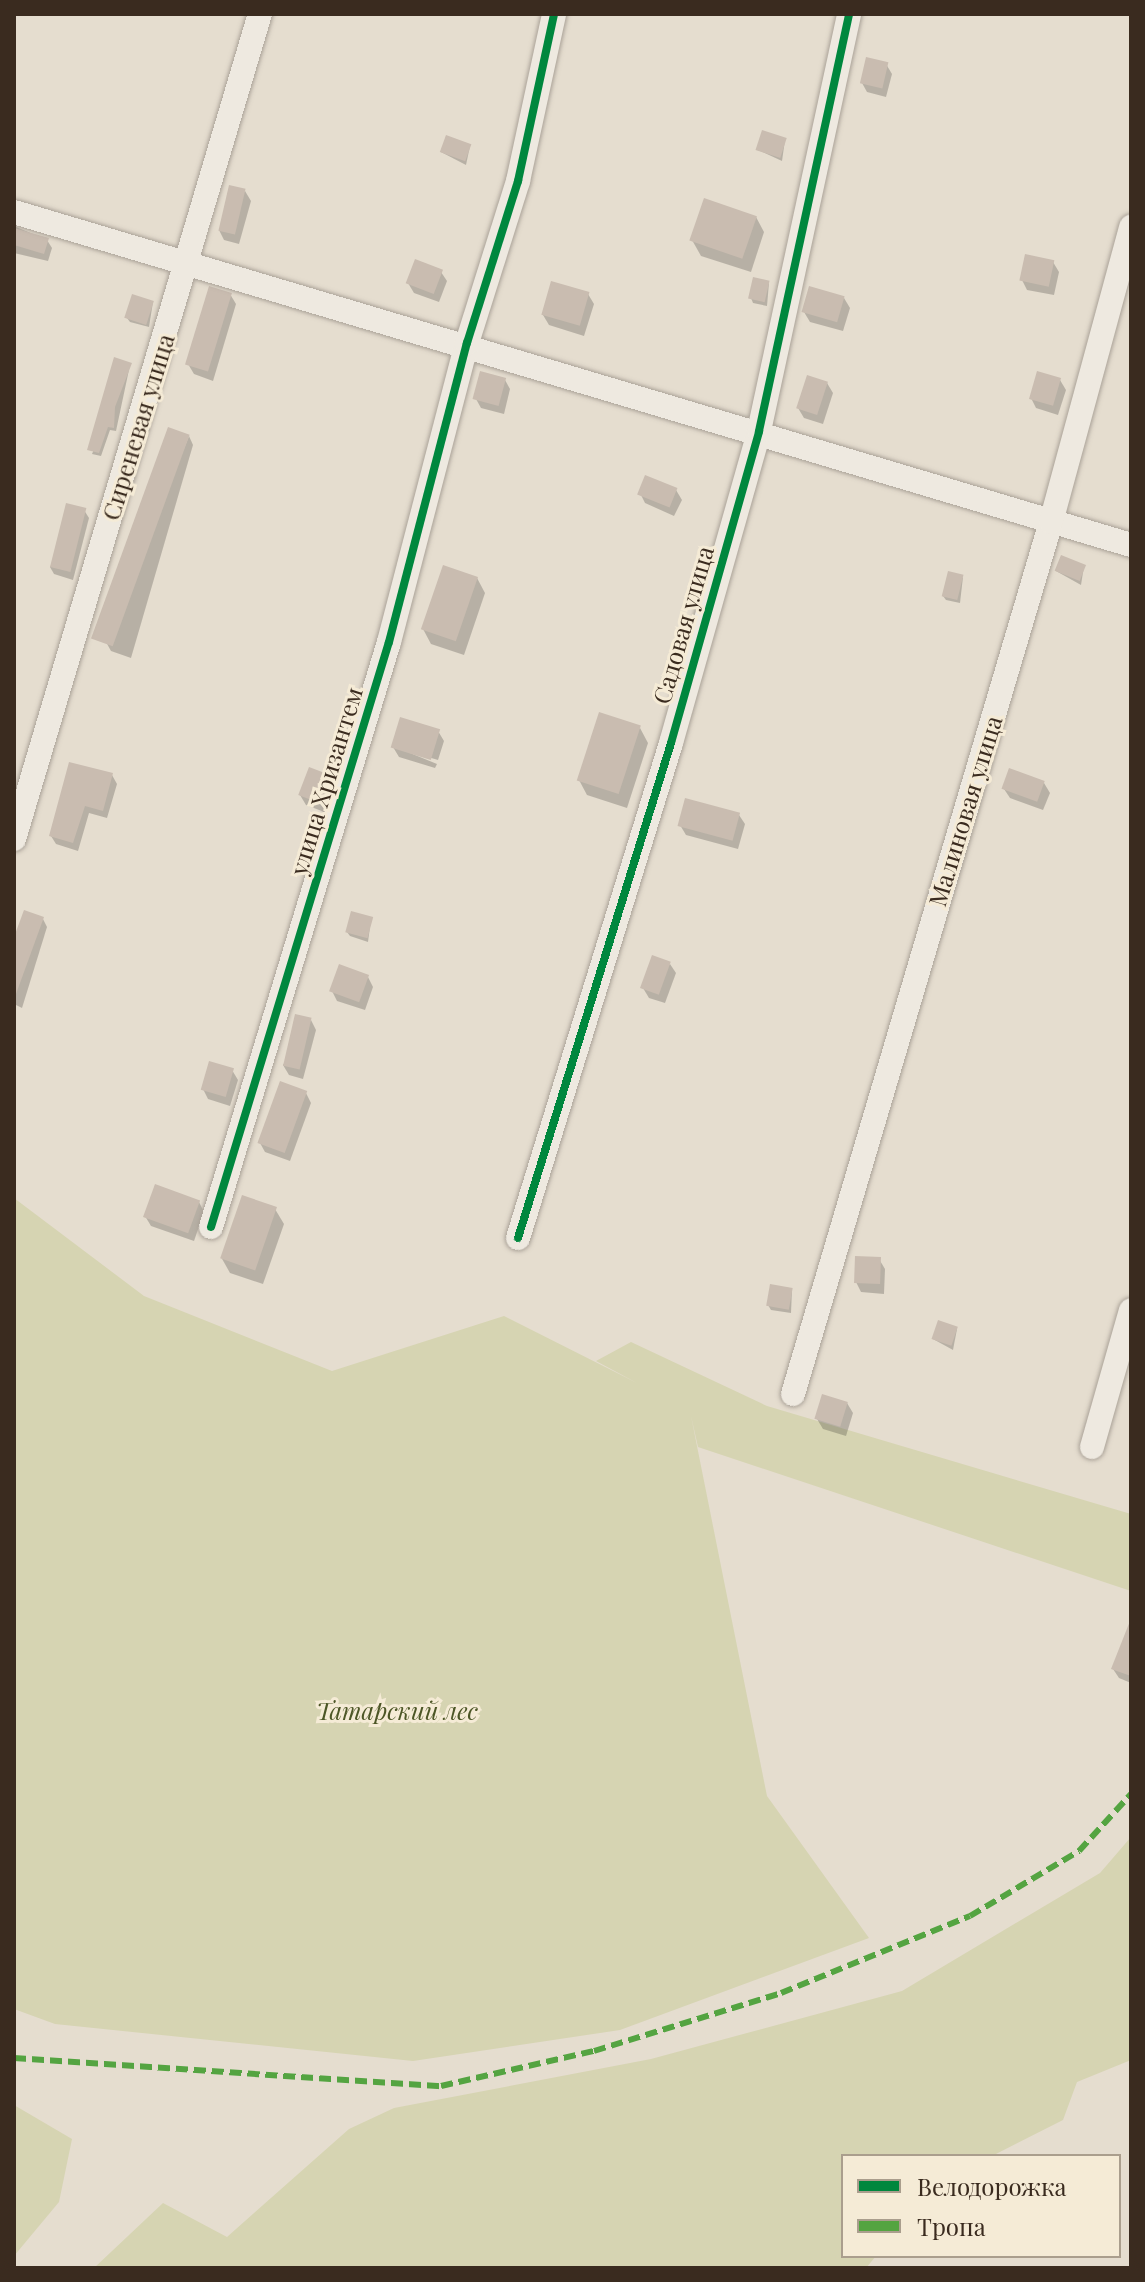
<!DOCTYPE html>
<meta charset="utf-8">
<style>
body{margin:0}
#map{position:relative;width:1145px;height:2282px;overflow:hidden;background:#e5ddcf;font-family:"Playfair Display",serif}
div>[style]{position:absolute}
.green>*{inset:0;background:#d6d4b2}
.shadow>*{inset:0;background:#0003}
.building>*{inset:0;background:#c9bcb0;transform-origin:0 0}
.roads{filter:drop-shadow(0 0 2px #aaa298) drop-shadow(0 0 2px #aaa298)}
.minor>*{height:24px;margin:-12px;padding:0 12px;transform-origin:12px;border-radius:12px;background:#eee9e0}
.quiet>*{height:6px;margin-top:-3px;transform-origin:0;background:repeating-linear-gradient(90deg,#54a441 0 12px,transparent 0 18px)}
.cycleway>*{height:8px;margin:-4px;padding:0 4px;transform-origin:4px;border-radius:4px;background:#00873e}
span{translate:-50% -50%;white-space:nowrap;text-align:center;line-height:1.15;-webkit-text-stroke:6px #f5ebd6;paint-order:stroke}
.street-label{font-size:24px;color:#3a2b1f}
.park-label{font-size:24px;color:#4c5626;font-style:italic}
.frame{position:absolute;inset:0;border:16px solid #3a2b1f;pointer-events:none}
.legend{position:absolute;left:841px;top:2154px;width:280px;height:104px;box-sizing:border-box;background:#f5ebd6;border:2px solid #aa9e8d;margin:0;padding:10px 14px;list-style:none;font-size:24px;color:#3a2b1f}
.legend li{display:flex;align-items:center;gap:16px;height:40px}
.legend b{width:40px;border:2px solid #aa9e8d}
</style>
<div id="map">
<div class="green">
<i style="clip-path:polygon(14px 1198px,144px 1296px,332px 1371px,504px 1316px,637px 1383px,596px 1361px,631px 1342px,767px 1406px,1131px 1514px,1131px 1591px,698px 1447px,691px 1416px,767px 1796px,869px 1938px,620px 2030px,413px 2061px,55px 2024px,14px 2009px)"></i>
<i style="clip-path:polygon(1131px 1837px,1131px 2060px,1077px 2082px,1063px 2120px,992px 2156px,843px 2156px,843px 2256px,876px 2256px,866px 2268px,94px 2268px,163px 2203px,227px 2237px,349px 2129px,394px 2108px,651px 2059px,902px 1991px,1100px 1873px)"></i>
<i style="clip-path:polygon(14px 2105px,72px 2139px,59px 2202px,14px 2256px)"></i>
</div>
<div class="shadow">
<i style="clip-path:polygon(886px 64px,892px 74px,886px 97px,867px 92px,862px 83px)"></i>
<i style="clip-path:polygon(785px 140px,782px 161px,758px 150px)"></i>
<i style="clip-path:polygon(470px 146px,466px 165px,441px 152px)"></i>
<i style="clip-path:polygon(245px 191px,251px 201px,239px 244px,224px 240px,219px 230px)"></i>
<i style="clip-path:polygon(756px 217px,764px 232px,751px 272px,701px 256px,692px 240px)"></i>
<i style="clip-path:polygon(14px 226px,47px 240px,52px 248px,48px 261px,14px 253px)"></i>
<i style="clip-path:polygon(1053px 262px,1059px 272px,1054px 295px,1027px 290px,1022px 280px)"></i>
<i style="clip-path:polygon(441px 272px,447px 281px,439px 302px,414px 293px,408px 283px)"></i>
<i style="clip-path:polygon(769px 283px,767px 306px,753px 303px,751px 298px)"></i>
<i style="clip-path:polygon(230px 294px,236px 304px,213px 381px,194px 374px,188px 364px)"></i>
<i style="clip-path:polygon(588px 294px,594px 304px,584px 336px,549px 325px,543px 315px)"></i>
<i style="clip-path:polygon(844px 298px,850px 308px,843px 331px,810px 322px,804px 312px)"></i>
<i style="clip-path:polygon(153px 302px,149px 327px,130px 322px,127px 318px)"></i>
<i style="clip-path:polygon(130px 365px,116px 431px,110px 430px,101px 456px,92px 454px)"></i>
<i style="clip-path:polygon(505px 380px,510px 389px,504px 414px,481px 408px,476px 399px)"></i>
<i style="clip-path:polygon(1060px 380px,1066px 390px,1058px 415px,1036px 408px,1031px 398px)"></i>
<i style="clip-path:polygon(827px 383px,833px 393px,823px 424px,804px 418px,798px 408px)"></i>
<i style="clip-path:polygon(189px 436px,193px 445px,131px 658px,111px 651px,106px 642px)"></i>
<i style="clip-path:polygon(676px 490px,682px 500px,674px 516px,645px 503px,640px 493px)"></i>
<i style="clip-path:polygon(84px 510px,89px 518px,73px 580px,54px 574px,50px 567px)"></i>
<i style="clip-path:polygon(1084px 566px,1081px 585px,1056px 571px)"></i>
<i style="clip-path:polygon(963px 577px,960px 603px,946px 600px,943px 596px)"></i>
<i style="clip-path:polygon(477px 578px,485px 593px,464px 655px,431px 644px,423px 629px)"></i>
<i style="clip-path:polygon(640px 728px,648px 743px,627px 808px,587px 795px,579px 780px)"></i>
<i style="clip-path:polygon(438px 731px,444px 741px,438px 760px,398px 748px,437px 764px,435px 768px,399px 757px,393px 747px)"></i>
<i style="clip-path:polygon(112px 775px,117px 784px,107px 818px,89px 813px,78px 851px,56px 844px,51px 836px)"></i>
<i style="clip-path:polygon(331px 778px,337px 788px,327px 813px,306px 805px,300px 795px)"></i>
<i style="clip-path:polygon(1044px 783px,1050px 793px,1043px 810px,1010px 798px,1004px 789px)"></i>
<i style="clip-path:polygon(739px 815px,745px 824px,738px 849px,686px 835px,680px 825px)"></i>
<i style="clip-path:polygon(25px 913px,43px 919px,47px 927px,22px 1008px,14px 1004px,14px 949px)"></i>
<i style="clip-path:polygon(371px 919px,368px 942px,350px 936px,347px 932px)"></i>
<i style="clip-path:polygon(670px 964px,676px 973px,665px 1003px,649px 998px,643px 988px)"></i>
<i style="clip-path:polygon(368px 977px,373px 987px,365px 1010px,337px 1001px,332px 991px)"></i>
<i style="clip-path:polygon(311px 1020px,316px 1030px,303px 1079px,289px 1075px,283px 1065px)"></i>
<i style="clip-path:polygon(232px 1070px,238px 1080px,230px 1106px,208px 1099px,203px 1089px)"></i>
<i style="clip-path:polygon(306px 1093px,311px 1103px,290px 1161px,265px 1152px,260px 1143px)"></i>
<i style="clip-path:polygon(199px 1202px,204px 1212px,194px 1241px,151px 1226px,145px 1216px)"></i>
<i style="clip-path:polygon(275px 1209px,284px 1224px,263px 1284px,230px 1273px,221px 1257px)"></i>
<i style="clip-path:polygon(879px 1259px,885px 1269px,884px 1294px,861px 1292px,856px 1282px)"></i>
<i style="clip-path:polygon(792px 1290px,791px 1313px,771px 1310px,768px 1305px)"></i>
<i style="clip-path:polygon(957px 1329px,953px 1350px,933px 1339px)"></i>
<i style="clip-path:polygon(847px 1403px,853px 1413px,846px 1436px,823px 1429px,817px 1419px)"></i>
<i style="clip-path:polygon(1131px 1641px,1131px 1683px,1119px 1678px,1113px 1669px)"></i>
</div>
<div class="building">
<i style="left:866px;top:57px;width:23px;height:27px;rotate:13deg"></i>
<i style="left:762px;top:130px;width:26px;height:21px;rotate:18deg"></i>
<i style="left:446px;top:135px;width:27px;height:18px;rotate:20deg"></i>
<i style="left:229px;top:185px;width:17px;height:47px;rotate:13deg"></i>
<i style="left:704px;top:198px;width:56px;height:45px;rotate:19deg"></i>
<i style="clip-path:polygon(14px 228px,49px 238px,44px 254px,14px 245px)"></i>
<i style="left:1025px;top:254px;width:30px;height:27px;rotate:12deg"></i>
<i style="left:415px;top:259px;width:30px;height:26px;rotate:21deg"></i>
<i style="left:753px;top:277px;width:17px;height:22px;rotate:13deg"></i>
<i style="left:551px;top:281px;width:40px;height:35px;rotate:16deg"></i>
<i style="left:209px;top:286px;width:24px;height:82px;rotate:17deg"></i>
<i style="left:809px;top:286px;width:37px;height:27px;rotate:16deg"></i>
<i style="left:132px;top:294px;width:23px;height:25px;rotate:18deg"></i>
<i style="clip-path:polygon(114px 357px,132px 363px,115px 407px,114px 428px,108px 427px,99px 453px,87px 450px)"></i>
<i style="left:480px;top:371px;width:27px;height:29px;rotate:15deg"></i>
<i style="left:1037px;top:371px;width:25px;height:29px;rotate:16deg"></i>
<i style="left:807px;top:375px;width:22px;height:35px;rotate:18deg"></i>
<i style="left:168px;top:427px;width:23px;height:225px;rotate:20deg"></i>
<i style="left:645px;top:475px;width:35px;height:21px;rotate:22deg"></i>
<i style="left:66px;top:503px;width:21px;height:66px;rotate:14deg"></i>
<i style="left:1061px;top:555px;width:27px;height:17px;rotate:22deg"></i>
<i style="left:443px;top:565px;width:37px;height:68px;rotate:19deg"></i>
<i style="left:948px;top:571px;width:16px;height:26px;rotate:14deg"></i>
<i style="left:599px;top:712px;width:44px;height:72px;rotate:18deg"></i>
<i style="left:400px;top:717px;width:42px;height:32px;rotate:17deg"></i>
<i style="clip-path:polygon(69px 762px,113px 773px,103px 811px,85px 806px,73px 843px,49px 836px)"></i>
<i style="left:309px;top:767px;width:26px;height:30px;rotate:21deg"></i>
<i style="left:1009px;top:768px;width:38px;height:22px;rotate:20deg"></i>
<i style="left:685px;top:798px;width:57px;height:29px;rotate:15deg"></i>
<i style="clip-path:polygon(24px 910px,44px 917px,16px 994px,14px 937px)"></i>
<i style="left:351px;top:911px;width:23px;height:22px;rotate:15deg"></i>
<i style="left:652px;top:955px;width:20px;height:35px;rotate:20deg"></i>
<i style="left:339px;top:964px;width:32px;height:29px;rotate:20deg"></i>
<i style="left:295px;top:1014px;width:17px;height:53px;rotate:13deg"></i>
<i style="left:209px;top:1061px;width:26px;height:30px;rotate:16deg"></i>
<i style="left:280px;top:1081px;width:29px;height:66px;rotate:20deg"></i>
<i style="left:155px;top:1184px;width:48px;height:35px;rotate:20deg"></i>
<i style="left:242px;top:1195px;width:37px;height:67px;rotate:19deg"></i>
<i style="left:855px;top:1256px;width:26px;height:27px;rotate:2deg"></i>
<i style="left:770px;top:1284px;width:23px;height:22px;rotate:10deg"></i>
<i style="left:938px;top:1320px;width:21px;height:20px;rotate:19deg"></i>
<i style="left:822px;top:1394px;width:27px;height:26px;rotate:17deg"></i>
<i style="clip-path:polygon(1130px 1621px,1131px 1621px,1131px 1676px,1111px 1669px)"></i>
</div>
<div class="roads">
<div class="minor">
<i style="left:14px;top:212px;width:1166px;rotate:16.6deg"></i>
<i style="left:14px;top:839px;width:861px;rotate:-73.4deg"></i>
<i style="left:211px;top:1227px;width:611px;rotate:-73.08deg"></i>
<i style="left:389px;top:642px;width:309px;rotate:-75.4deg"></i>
<i style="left:467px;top:343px;width:170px;rotate:-72.5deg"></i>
<i style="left:518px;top:181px;width:171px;rotate:-77.8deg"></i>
<i style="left:518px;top:1238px;width:518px;rotate:-72.82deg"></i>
<i style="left:671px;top:743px;width:324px;rotate:-74.2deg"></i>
<i style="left:759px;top:431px;width:427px;rotate:-77.8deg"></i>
<i style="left:793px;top:1394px;width:909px;rotate:-73.52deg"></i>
<i style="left:1051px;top:522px;width:306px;rotate:-74.8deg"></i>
<i style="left:1092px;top:1447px;width:142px;rotate:-74.1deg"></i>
</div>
</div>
<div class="quiet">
<i style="left:14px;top:2058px;width:428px;rotate:3.8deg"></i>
<i style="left:441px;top:2086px;width:157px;rotate:-12.9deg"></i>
<i style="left:594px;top:2051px;width:196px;rotate:-17.2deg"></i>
<i style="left:781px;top:1993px;width:204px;rotate:-22.2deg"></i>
<i style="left:970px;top:1916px;width:127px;rotate:-30.8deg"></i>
<i style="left:1079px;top:1851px;width:77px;rotate:-47.6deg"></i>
</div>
<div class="cycleway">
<i style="left:211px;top:1227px;width:611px;rotate:-73.08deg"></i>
<i style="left:389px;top:642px;width:309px;rotate:-75.4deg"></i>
<i style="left:467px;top:343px;width:170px;rotate:-72.5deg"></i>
<i style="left:518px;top:181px;width:171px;rotate:-77.8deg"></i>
<i style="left:518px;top:1238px;width:518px;rotate:-72.82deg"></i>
<i style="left:671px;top:743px;width:324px;rotate:-74.2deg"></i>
<i style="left:759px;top:431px;width:427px;rotate:-77.8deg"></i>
</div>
<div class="street-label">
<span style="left:138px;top:427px;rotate:-73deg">Сиреневая улица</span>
<span style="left:683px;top:625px;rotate:-74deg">Садовая улица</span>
<span style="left:326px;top:781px;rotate:-73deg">улица Хризантем</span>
<span style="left:965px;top:811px;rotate:-73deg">Малиновая улица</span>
</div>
<div class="park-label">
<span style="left:397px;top:1711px">Татарский лес</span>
</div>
<div class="frame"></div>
<ul class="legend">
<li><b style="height:10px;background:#00873e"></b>Велодорожка</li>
<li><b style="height:10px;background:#54a441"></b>Тропа</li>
</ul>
</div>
